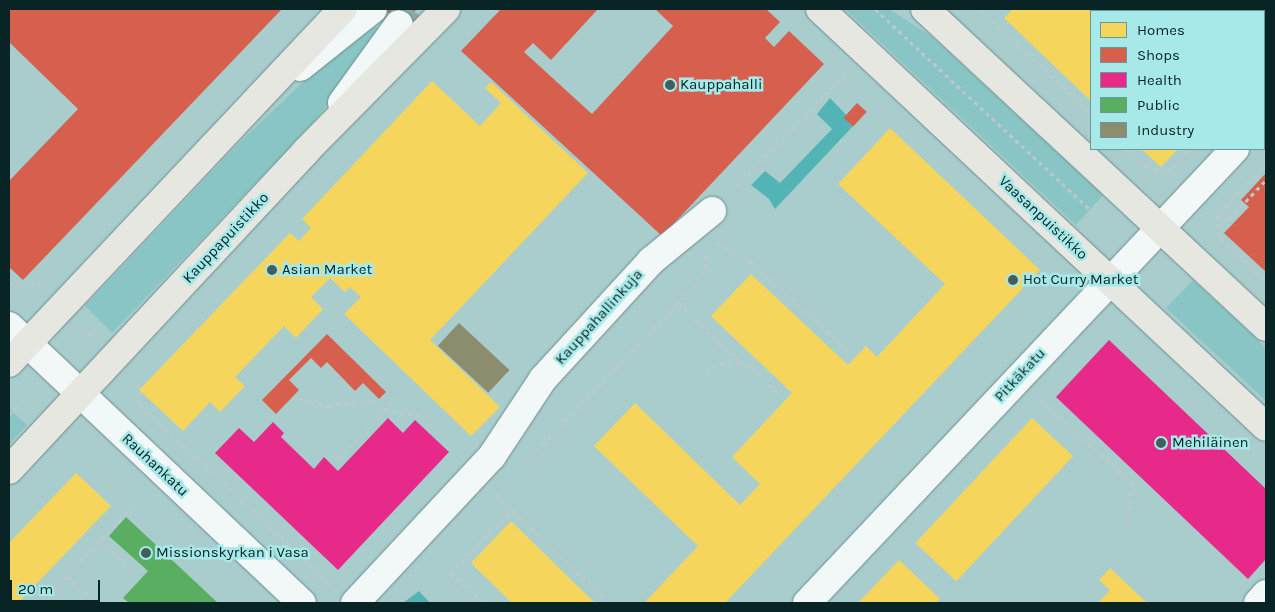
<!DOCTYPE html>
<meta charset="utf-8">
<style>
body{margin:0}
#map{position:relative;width:1275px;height:612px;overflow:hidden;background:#a9cdcd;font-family:Karla,sans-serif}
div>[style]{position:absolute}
.green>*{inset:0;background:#89c5c5}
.forest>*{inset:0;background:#52b4b4}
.homes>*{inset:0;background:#f6d55c;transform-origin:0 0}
.shops>*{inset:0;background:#d6604d;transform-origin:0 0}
.health>*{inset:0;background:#e7298a}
.public>*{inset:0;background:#5aae61}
.industry>*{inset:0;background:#8c8c6e;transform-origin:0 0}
.minor-tunnel>*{height:28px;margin-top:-14px;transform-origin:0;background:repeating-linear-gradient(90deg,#89abab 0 28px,transparent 0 42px)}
.path>*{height:3px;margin-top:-1.5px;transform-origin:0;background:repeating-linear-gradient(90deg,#bdc9c9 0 4px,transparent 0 8px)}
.roads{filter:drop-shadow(0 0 1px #6f8d8d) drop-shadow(0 0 1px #6f8d8d)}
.minor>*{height:28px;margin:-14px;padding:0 14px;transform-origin:14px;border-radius:14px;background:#f2f8f8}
.major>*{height:28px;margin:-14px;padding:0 14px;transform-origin:14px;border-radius:14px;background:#e6e7e1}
.dots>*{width:14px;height:14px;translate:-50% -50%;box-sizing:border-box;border:2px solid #a7e9e9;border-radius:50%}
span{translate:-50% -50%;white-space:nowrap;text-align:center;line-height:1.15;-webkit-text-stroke:5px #a7e9e9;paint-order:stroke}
.poi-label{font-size:15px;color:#092424}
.left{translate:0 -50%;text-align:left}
.street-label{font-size:15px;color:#092424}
.frame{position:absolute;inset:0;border:10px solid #092424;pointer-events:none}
.legend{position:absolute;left:1090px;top:10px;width:175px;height:140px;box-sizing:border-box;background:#a7e9e9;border:1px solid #689a9a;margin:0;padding:6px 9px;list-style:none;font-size:15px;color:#092424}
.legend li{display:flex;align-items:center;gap:10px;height:25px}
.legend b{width:25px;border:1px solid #689a9a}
.scale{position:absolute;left:10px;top:580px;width:90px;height:22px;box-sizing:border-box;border:2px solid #092424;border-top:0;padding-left:6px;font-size:15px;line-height:18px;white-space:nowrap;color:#092424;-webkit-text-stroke:4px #a7e9e9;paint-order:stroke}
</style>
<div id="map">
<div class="green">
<i style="clip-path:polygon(845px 9px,889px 9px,931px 36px,1103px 195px,1076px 225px)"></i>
<i style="clip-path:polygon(378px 27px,377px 33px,353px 71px,314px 122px,112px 333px,85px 306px,239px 143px,305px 80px,370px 28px)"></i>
<i style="clip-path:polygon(1193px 280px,1266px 348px,1266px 401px,1166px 308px)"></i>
<i style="clip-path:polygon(9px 409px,27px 425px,9px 444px)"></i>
</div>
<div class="forest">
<i style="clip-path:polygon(830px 98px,855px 124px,775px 209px,769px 199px,751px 185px,765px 171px,780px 183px,832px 129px,817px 114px)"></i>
<i style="clip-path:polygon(419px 591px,430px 603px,403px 603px)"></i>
</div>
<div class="homes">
<i style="clip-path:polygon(1013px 9px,1095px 9px,1097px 11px,1091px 11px,1091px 101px,1004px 18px)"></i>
<i style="clip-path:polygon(432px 81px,480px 126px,501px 103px,485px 88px,491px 82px,588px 173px,430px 340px,500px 407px,471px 436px,344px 314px,361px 297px,350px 287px,345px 292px,330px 278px,311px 297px,323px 309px,296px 338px,284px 326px,235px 377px,245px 386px,220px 412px,210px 402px,183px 431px,139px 390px,290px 233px,299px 241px,311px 228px,302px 219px)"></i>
<i style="clip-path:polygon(890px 128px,1040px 270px,725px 603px,644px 603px,698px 546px,594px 446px,635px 403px,740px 505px,760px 484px,732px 457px,792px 393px,711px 316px,751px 274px,848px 365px,866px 346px,877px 357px,945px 284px,838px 184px)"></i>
<i style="clip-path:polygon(1141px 149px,1178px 149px,1161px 167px)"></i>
<i style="left:1032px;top:418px;width:56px;height:171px;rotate:43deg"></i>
<i style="clip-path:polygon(76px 473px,111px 506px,18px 603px,9px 603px,9px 543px)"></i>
<i style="clip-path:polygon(511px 521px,595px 603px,512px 603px,471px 563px)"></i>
<i style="clip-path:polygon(899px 560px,940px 599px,936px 603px,858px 603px)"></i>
<i style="clip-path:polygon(1110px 568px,1147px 603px,1098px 603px,1110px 590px,1099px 580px)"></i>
</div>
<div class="shops">
<i style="clip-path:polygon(9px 9px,282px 9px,23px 280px,9px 267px,9px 181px,78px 109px,9px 42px)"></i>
<i style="clip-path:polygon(384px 9px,417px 9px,401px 25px)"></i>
<i style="clip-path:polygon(501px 9px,598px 9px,551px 60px,533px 43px,524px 52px,592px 114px,673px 26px,655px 9px,766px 9px,780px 22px,765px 38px,774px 47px,789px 31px,824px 64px,662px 236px,461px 51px)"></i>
<i style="clip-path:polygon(1230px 9px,1266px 9px,1266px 56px,1264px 58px,1264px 11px,1228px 11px)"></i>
<i style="left:857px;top:103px;width:13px;height:20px;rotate:42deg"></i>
<i style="clip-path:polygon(1266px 173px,1266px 272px,1224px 233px,1249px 207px,1241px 200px)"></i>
<i style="clip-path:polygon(327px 334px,386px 392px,379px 399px,363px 383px,355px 391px,327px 362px,321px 368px,311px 358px,289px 380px,299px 390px,276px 414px,262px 400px)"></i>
</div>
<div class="health">
<i style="clip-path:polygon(1109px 340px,1266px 489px,1266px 559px,1248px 579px,1056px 397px)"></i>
<i style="clip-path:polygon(388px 418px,403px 433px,415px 420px,449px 452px,338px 570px,215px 453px,239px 428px,254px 442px,273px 422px,284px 433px,281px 437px,314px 469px,324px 457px,338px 471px)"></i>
</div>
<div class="public">
<i style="clip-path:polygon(126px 517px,218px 603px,129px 603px,123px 598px,148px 571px,109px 536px)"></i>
</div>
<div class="industry">
<i style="left:459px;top:323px;width:69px;height:31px;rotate:43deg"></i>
</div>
<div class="minor-tunnel">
<i style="left:399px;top:24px;width:19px;rotate:-54deg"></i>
</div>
<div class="path">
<i style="left:875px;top:9px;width:304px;rotate:43deg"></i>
<i style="left:981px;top:9px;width:152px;rotate:43.7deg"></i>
<i style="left:468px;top:30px;width:9px;rotate:41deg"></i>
<i style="left:1264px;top:70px;width:3px;rotate:-45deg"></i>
<i style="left:1127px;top:149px;width:26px;rotate:43deg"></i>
<i style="left:1146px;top:167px;width:23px;rotate:13deg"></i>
<i style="left:1168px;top:172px;width:32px;rotate:-46deg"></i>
<i style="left:1266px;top:163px;width:72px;rotate:132.8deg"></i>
<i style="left:1217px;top:216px;width:22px;rotate:82deg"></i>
<i style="left:1220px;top:238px;width:63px;rotate:43.1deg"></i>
<i style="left:731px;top:192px;width:166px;rotate:-45.7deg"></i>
<i style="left:1217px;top:216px;width:12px;rotate:14deg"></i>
<i style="left:1229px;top:219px;width:54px;rotate:-46.5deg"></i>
<i style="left:718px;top:243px;width:37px;rotate:29deg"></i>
<i style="left:750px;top:261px;width:134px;rotate:42.6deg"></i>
<i style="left:9px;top:281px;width:8px;rotate:40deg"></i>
<i style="left:15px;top:286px;width:22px;rotate:-10deg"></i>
<i style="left:37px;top:282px;width:8px;rotate:50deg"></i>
<i style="left:678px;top:303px;width:86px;rotate:44.1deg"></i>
<i style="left:740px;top:363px;width:24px;rotate:175deg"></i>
<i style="left:716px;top:365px;width:16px;rotate:137deg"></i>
<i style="left:83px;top:327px;width:16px;rotate:43deg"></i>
<i style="left:740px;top:363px;width:13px;rotate:18deg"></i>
<i style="left:752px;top:367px;width:38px;rotate:45deg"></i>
<i style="left:136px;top:376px;width:30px;rotate:81deg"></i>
<i style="left:141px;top:406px;width:263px;rotate:43.2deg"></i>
<i style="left:300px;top:398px;width:12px;rotate:24deg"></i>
<i style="left:311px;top:403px;width:17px;rotate:10deg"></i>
<i style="left:328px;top:406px;width:42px;rotate:-6.8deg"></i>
<i style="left:370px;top:401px;width:17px;rotate:33deg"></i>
<i style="left:384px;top:410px;width:28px;rotate:-42deg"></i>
<i style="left:1041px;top:400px;width:123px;rotate:42.4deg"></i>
<i style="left:1132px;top:483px;width:43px;rotate:97.9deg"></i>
<i style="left:9px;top:415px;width:16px;rotate:-47deg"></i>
<i style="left:338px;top:459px;width:67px;rotate:-46.8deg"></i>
<i style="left:384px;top:410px;width:49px;rotate:8.3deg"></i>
<i style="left:526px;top:462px;width:257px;rotate:-46.3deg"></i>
<i style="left:704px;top:276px;width:23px;rotate:-83deg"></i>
<i style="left:496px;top:494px;width:149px;rotate:43.9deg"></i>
<i style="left:100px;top:540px;width:48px;rotate:43.3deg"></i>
<i style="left:67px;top:576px;width:39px;rotate:44deg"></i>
<i style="left:42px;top:603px;width:136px;rotate:-46.8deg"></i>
<i style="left:483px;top:603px;width:45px;rotate:-137.7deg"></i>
<i style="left:450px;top:573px;width:89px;rotate:-45deg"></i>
</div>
<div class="roads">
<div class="minor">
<i style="left:300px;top:67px;width:93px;rotate:-38.5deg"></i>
<i style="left:342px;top:103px;width:97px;rotate:-54.2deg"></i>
<i style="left:1264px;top:118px;width:3px;rotate:-45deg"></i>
<i style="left:9px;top:326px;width:403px;rotate:43.4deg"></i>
<i style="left:355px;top:603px;width:201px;rotate:-47deg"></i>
<i style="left:492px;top:456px;width:92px;rotate:-56.5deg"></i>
<i style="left:543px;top:379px;width:160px;rotate:-47.5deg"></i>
<i style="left:651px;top:261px;width:79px;rotate:-39.3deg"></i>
<i style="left:807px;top:603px;width:624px;rotate:-46.69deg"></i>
<i style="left:1258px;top:603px;width:12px;rotate:-48deg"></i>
</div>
<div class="major">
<i style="left:820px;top:9px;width:611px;rotate:43.14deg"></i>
<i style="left:925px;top:9px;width:466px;rotate:43deg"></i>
<i style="left:9px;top:363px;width:487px;rotate:-46.7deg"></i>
<i style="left:9px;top:470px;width:437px;rotate:-47deg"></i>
<i style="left:307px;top:150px;width:198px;rotate:-45.4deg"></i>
</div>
</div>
<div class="dots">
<i style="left:670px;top:85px;background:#415f5f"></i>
<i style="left:272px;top:270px;background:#415f5f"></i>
<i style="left:1013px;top:280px;background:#415f5f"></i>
<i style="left:1161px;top:443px;background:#415f5f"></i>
<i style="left:146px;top:553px;background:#415f5f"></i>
</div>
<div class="poi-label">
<span class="left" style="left:680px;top:85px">Kauppahalli</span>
<span class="left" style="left:282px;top:270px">Asian Market</span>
<span class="left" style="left:1023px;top:280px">Hot Curry Market</span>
<span class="left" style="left:1172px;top:443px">Mehiläinen</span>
<span class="left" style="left:156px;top:553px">Missionskyrkan i Vasa</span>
</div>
<div class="street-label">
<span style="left:1043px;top:218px;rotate:43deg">Vaasanpuistikko</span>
<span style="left:226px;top:238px;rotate:-47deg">Kauppapuistikko</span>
<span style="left:599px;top:317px;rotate:-48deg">Kauppahallinkuja</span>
<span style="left:1020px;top:375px;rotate:-47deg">Pitkäkatu</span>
<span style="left:155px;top:465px;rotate:43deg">Rauhankatu</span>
</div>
<div class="frame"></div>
<ul class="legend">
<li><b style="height:14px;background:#f6d55c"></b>Homes</li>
<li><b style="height:14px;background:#d6604d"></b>Shops</li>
<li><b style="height:14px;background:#e7298a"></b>Health</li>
<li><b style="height:14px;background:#5aae61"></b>Public</li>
<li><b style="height:14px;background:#8c8c6e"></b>Industry</li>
</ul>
<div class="scale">20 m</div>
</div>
